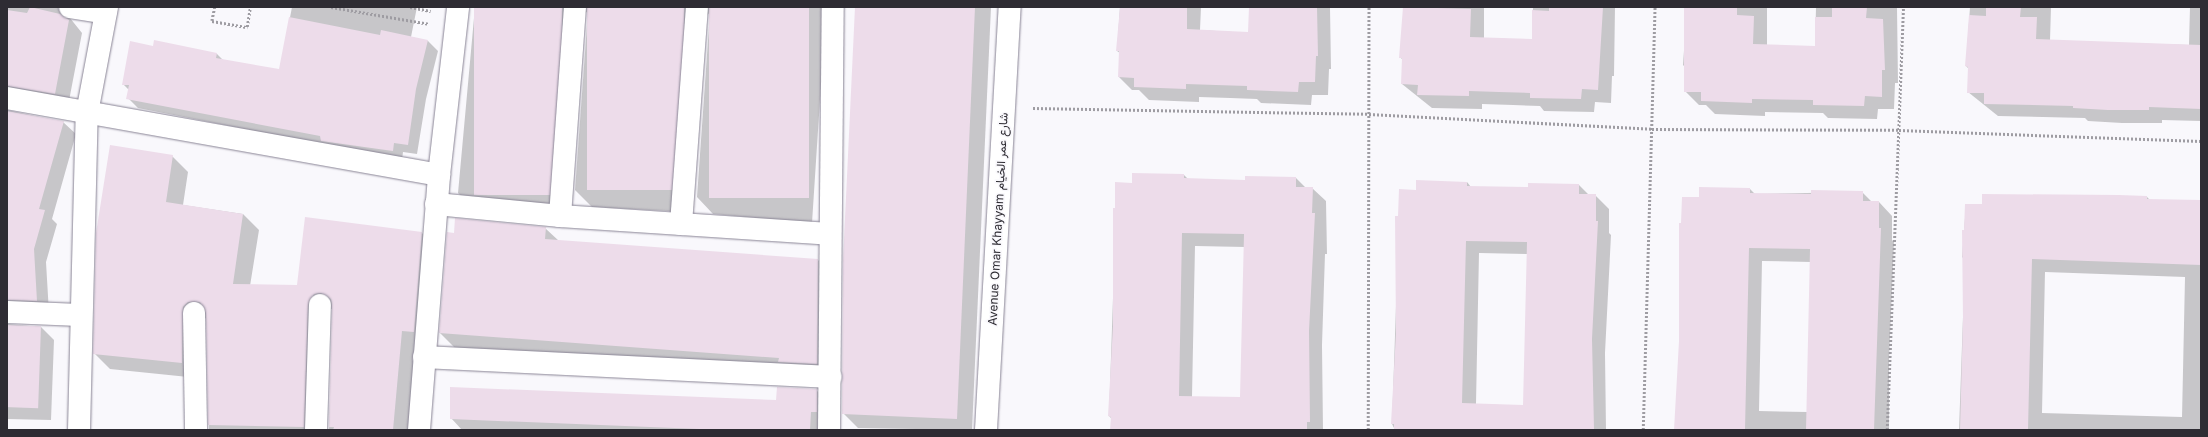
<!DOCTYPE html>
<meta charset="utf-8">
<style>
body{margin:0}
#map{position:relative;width:2208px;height:437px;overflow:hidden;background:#f9f8fc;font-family:Inter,Vazirmatn,sans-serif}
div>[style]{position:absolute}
.shadow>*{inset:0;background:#0003}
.building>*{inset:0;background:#eddcea;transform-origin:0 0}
.path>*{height:2.5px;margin-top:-1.25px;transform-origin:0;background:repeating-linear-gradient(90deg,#9e9ca2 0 2px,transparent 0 4px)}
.roads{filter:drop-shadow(0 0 1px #898495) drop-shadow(0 0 1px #898495)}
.minor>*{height:22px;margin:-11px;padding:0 11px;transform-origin:11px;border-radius:11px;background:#fff}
.tertiary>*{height:22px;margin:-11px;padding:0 11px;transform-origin:11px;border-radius:11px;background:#fff}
span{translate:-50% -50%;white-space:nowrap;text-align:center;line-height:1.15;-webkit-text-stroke:3px #f9f8fc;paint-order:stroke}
.street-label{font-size:12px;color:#2e2c33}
.frame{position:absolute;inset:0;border:8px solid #2e2c33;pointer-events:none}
</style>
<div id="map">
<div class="shadow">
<i style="clip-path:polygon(7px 7px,85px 7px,70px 18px,82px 33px,68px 106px,7px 109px)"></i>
<i style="clip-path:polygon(292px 7px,417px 7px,411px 37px,428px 41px,438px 51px,426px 99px,417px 154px,403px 152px,402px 160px,138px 108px,128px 98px,129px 90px,123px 84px,154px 47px,217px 54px,223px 60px,280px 70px)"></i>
<i style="clip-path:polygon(475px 7px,826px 7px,812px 223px,713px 214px,697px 197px,710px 12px,701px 23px,687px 212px,592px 207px,575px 190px,588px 11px,581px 17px,564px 219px,475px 210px,458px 193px)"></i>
<i style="clip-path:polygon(856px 7px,991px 7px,972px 430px,858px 428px,843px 413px)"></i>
<i style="clip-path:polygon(1120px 7px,1201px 7px,1200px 30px,1249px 33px,1250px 7px,1330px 7px,1331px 69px,1329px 69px,1328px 95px,1312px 95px,1311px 105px,1261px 103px,1257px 99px,1230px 98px,1199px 97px,1199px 102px,1149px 100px,1139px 90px,1132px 90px,1119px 77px,1120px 53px,1117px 51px)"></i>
<i style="clip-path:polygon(1404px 7px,1484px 7px,1484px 38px,1532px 40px,1533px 7px,1615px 7px,1614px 76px,1612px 76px,1611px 103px,1595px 102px,1594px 112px,1544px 111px,1540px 106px,1513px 105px,1482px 104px,1482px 109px,1432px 108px,1402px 84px,1403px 60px,1400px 57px)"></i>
<i style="clip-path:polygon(1687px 7px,1767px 7px,1767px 46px,1815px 47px,1816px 7px,1897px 7px,1898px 83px,1895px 83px,1894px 109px,1878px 109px,1877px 119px,1828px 118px,1823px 113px,1765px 112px,1765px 116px,1715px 114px,1706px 105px,1699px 105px,1685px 91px,1686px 68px,1683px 65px)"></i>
<i style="clip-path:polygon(1970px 7px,2051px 7px,2050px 41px,2189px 45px,2190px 7px,2201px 7px,2201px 121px,2162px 120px,2162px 123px,2122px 123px,2088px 121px,2085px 118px,1998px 116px,1968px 92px,1969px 69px,1966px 66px)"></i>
<i style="clip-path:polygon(7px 110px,63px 122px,76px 134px,52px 219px,57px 224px,46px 262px,49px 313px,14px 313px,7px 324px)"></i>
<i style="clip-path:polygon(172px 156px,188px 172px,183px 205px,243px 214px,259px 230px,250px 286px,298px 286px,422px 233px,437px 249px,410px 430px,329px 430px,333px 309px,330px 309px,320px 430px,209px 430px,210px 366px,206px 318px,198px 323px,198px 378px,110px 369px,94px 353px)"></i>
<i style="clip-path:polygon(evenodd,1184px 175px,1188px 179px,1246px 181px,1296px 178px,1306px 188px,1312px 188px,1326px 201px,1327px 254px,1325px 254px,1322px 345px,1323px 430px,1111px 430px,1112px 419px,1109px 416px,1116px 209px,1133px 184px,1184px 175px,1195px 246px,1245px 247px,1241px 398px,1192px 397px,1195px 246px)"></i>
<i style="clip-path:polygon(evenodd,1467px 182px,1471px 187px,1529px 188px,1579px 185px,1589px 195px,1595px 195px,1609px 209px,1609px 233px,1611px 235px,1605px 353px,1606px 430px,1395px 430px,1392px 424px,1399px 217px,1417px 191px,1467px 182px,1479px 253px,1528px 254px,1524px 406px,1476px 404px,1479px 253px)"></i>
<i style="clip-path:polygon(evenodd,1750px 189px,1755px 194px,1862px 192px,1872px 202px,1879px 202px,1892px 216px,1892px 240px,1894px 242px,1889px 360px,1889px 430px,1675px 430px,1700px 198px,1750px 189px,1762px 261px,1811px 262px,1808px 412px,1759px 411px,1762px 261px)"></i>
<i style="clip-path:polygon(evenodd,2147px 197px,2150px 200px,2201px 201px,2201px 430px,1959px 430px,1965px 260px,1962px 257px,1966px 205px,2147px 197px,2045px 272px,2185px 277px,2182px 417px,2042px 413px,2045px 272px)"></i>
<i style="clip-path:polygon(545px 228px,559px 241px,818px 260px,835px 277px,834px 380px,457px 350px,440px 333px)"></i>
<i style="clip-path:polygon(7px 324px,41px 327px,54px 340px,51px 420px,7px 419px)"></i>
<i style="clip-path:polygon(816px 390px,830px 403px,823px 430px,462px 430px,451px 418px,777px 401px)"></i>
</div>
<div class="building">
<i style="clip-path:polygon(30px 7px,60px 14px,69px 20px,55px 94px,7px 86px,7px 10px,27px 13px)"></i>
<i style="left:474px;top:7px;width:88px;height:188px"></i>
<i style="left:587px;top:7px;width:97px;height:183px"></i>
<i style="left:709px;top:7px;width:100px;height:191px"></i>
<i style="clip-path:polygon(855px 7px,975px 7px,957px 419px,842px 414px,843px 261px)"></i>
<i style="clip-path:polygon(1120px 7px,1187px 7px,1187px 29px,1248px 32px,1249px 7px,1317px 7px,1318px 56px,1316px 56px,1315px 82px,1299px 82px,1298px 92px,1247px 90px,1247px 86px,1216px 85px,1186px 84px,1186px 89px,1134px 87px,1134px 78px,1118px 77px,1119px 51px,1116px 51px)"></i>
<i style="clip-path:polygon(1403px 7px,1471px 9px,1470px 37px,1532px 39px,1532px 10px,1549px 11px,1549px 7px,1603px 7px,1598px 90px,1582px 89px,1581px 99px,1530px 98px,1530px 93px,1499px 92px,1469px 91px,1469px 96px,1417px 95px,1418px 85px,1401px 84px,1402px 58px,1399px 58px)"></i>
<i style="clip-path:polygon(1684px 7px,1737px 7px,1737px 15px,1754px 16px,1753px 44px,1815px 46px,1815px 17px,1832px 17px,1832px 7px,1867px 7px,1866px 18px,1883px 19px,1885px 70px,1882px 70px,1882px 97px,1865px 96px,1864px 106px,1813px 105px,1813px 100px,1752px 99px,1752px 103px,1701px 101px,1701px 92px,1684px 92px)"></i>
<i style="clip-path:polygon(1986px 7px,2021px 7px,2020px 17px,2037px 17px,2036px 39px,2201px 45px,2201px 109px,2149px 107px,2149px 110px,2108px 110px,2073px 108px,2073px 106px,1984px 104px,1984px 93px,1967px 93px,1968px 67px,1965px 66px,1969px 15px,1986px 16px)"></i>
<i style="clip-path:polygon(289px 17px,380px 35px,381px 30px,428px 40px,416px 89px,408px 145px,394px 143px,393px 151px,321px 141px,320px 136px,126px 99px,129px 85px,122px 85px,130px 41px,153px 46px,154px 40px,217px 53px,216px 58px,279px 69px)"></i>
<i style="clip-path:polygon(7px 111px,64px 121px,39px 209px,45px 210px,34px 249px,37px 301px,7px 300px)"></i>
<i style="clip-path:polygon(110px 145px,173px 155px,166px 202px,243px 214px,233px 284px,297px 285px,305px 217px,422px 232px,414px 332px,402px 331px,393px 430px,333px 430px,334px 427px,329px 427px,332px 305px,331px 299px,321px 293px,314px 294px,308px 305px,304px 427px,208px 425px,206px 313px,200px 302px,188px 302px,183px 307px,182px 363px,93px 354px,96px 233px)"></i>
<i style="clip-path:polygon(evenodd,1132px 173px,1184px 174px,1184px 178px,1245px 180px,1245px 176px,1296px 177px,1296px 187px,1313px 187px,1312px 213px,1315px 213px,1309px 331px,1310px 422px,1307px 422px,1307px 430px,1110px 430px,1111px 417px,1108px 416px,1113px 326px,1113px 208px,1115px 208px,1115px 182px,1132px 183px,1132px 173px,1182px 233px,1244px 234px,1240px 397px,1179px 396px,1182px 233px)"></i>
<i style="clip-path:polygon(evenodd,1416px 180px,1467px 182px,1467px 186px,1528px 187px,1528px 183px,1579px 184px,1579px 194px,1596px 194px,1596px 221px,1598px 221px,1592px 339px,1594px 429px,1394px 430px,1394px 424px,1391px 424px,1396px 333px,1395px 216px,1398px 216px,1399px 189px,1416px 190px,1416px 180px,1466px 241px,1527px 242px,1523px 405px,1462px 403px,1466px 241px)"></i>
<i style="clip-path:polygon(1699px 187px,1750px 188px,1750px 193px,1811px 194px,1811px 190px,1863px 191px,1863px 201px,1879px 201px,1879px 228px,1881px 228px,1874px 430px,1806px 430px,1810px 249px,1749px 248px,1745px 430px,1674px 430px,1679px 341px,1679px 223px,1681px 223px,1682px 197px,1699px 197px)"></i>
<i style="clip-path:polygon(1982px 194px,2119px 195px,2147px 196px,2147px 199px,2201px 200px,2201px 265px,2032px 259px,2028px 430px,1960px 430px,1963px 320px,1962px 230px,1964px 230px,1965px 204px,1982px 204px)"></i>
<i style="clip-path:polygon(455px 218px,546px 227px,545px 239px,818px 259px,817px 364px,778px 362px,779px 358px,439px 333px,447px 232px,454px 233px)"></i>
<i style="left:7px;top:325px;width:34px;height:82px;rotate:2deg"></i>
<i style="clip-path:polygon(450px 387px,776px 400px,777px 387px,817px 389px,817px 412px,811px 412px,810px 430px,724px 430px,450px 419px)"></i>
</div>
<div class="path">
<i style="left:215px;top:7px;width:14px;rotate:102deg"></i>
<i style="left:212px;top:21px;width:36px;rotate:10deg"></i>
<i style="left:247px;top:27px;width:20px;rotate:-81deg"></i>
<i style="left:331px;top:7px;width:99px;rotate:9.8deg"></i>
<i style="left:410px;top:7px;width:21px;rotate:11deg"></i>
<i style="left:1033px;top:108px;width:336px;rotate:1deg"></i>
<i style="left:1369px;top:114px;width:283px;rotate:3deg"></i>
<i style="left:1652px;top:129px;width:247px;rotate:0.2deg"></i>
<i style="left:1899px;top:130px;width:302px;rotate:2.1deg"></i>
<i style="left:1368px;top:430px;width:423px;rotate:-89.9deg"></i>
<i style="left:1643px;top:430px;width:423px;rotate:-88.4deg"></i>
<i style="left:1887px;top:430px;width:423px;rotate:-87.8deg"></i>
</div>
<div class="roads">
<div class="minor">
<i style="left:70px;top:7px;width:36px;rotate:9deg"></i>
<i style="left:7px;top:98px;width:439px;rotate:10.1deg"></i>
<i style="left:436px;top:204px;width:125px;rotate:5.5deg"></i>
<i style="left:560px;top:216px;width:270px;rotate:3.8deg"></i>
<i style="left:560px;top:216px;width:210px;rotate:-85.9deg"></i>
<i style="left:681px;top:224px;width:218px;rotate:-85.8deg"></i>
<i style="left:7px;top:312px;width:73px;rotate:2.4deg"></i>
<i style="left:194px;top:313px;width:117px;rotate:89deg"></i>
<i style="left:424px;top:357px;width:407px;rotate:2.8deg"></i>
<i style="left:79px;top:430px;width:317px;rotate:-88.6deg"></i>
<i style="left:87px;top:113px;width:108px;rotate:-79.3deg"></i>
<i style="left:316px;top:430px;width:125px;rotate:-88.2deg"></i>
<i style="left:419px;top:430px;width:256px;rotate:-85.5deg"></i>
<i style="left:439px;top:175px;width:169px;rotate:-83.5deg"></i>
<i style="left:829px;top:430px;width:423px;rotate:-89.5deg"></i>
</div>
<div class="tertiary">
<i style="left:986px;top:430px;width:424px;rotate:-86.8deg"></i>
</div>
</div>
<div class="street-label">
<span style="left:998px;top:219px;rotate:-87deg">Avenue Omar Khayyam شارع عمر الخيام</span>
</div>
<div class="frame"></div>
</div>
